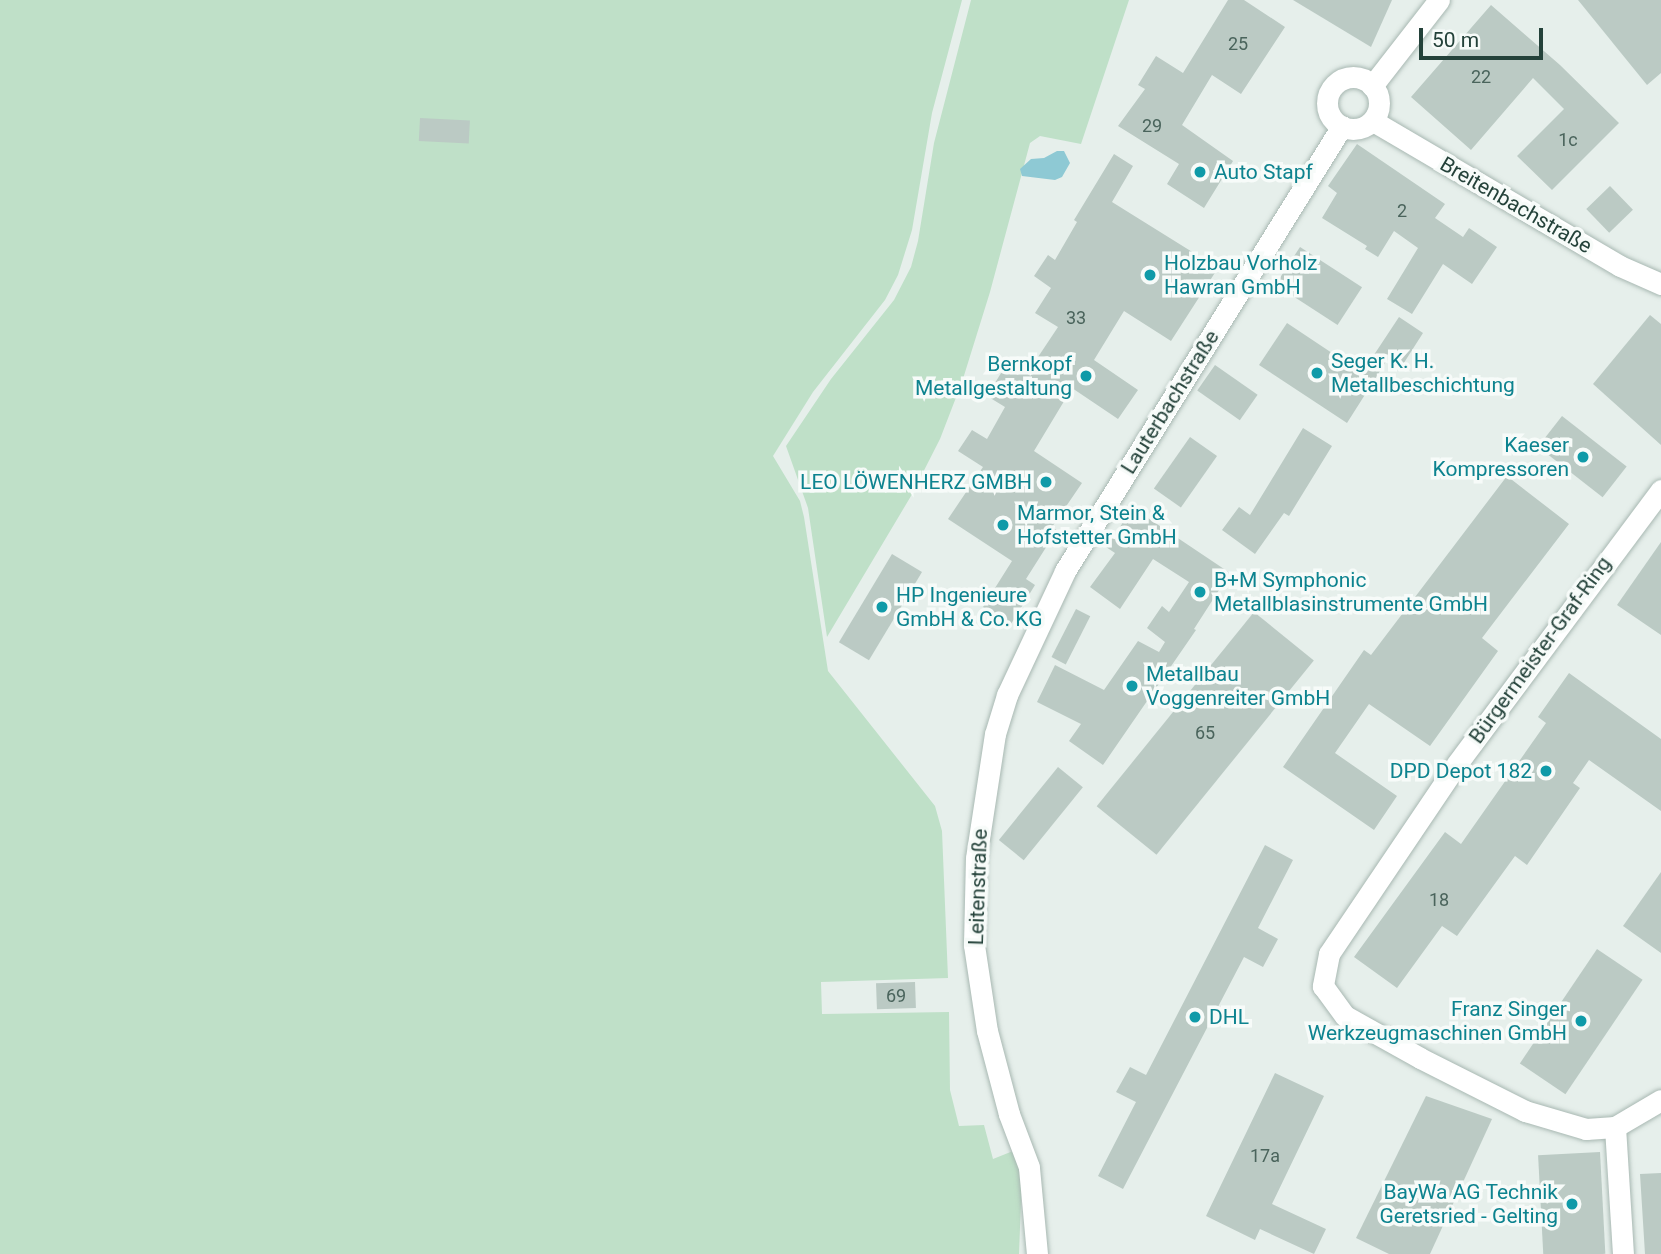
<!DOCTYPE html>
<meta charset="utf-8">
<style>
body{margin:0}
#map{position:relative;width:1661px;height:1254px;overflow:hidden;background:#e6efeb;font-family:Roboto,sans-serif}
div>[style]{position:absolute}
.green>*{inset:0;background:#bfe0c8}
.water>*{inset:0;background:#8ec9d4}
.building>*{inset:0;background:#bbcac4;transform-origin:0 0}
.roads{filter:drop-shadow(0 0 2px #a8b8b2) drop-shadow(0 0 2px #a8b8b2)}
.minor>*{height:21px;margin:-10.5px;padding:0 10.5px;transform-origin:10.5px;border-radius:10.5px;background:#fff}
.minor>.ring{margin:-10.5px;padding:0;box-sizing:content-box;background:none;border:21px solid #fff;border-radius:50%}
.dots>*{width:19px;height:19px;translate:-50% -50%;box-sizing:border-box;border:4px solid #f7fbf9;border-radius:50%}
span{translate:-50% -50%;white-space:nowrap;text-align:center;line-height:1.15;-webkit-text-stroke:7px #f7fbf9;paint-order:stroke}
.number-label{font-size:18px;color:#4a645c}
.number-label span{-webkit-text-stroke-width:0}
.culture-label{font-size:21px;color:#0d838f}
.left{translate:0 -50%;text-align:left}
.right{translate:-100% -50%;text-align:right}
.street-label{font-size:21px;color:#24423a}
.scale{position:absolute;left:1419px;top:28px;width:124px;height:32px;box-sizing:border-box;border:4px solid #24423a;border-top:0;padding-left:9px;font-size:21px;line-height:24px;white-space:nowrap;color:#24423a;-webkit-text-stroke:5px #f7fbf9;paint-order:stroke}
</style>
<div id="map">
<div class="green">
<i style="clip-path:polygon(0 0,962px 0,932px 113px,912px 230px,898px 275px,885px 300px,813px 392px,773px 456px,800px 501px,804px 517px,828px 671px,935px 806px,942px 831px,948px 978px,821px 982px,822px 1014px,949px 1012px,950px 1090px,959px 1126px,984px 1125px,993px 1159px,1023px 1147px,1019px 1254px,0 1254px)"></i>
<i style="clip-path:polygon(971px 0,1129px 0,1081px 144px,1040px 136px,1030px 143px,990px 292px,962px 382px,940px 439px,911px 496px,827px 637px,808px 508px,786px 446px,831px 379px,894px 300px,911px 267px,918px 241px,934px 143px)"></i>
</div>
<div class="water">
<i style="clip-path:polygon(1057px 151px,1064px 151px,1070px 163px,1062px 177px,1055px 180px,1022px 176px,1020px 169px,1031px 159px,1044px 158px)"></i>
</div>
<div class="building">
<i style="clip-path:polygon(1228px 0,1244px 0,1285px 27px,1241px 94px,1212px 75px,1182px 125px,1233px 161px,1204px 208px,1167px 184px,1179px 164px,1118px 126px,1145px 89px,1138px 85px,1156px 56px,1183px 73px)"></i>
<i style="clip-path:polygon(1293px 0,1392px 0,1371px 47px)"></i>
<i style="clip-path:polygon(1578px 0,1661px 0,1661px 73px,1647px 85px)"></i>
<i style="clip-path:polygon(1491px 5px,1560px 65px,1619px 123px,1552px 190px,1517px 156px,1564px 109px,1533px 78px,1471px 150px,1411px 97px)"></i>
<i style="left:420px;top:118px;width:50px;height:23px;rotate:3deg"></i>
<i style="clip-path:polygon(1357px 144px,1445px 204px,1435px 218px,1463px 237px,1469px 228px,1497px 247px,1472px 284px,1443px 264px,1412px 314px,1387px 299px,1418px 248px,1394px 231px,1378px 257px,1365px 249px,1367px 246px,1322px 218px,1337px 193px,1328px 186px)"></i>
<i style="clip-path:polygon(1114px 154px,1133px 166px,1112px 202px,1218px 268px,1171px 341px,1124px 311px,1094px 360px,1138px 390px,1118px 419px,1072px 388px,1034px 451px,1082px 483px,1052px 527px,1057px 530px,1026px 579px,1035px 585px,1011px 624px,983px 607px,1012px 561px,948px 519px,983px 467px,958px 451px,972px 430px,987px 439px,1005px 407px,987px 396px,1009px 360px,1028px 372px,1058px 327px,1035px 313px,1051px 288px,1034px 276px,1048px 255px,1055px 260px,1077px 222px,1074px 220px)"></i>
<i style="left:1610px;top:186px;width:33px;height:33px;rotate:46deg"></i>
<i style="left:1300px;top:247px;width:74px;height:45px;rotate:33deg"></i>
<i style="clip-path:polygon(1650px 315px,1661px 324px,1661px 445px,1593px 384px)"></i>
<i style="clip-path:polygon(1399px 317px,1423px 333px,1400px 369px,1387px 360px,1347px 423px,1259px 365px,1287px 323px,1362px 373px)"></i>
<i style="left:1215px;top:365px;width:52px;height:31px;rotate:35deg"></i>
<i style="left:1562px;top:416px;width:82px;height:39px;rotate:38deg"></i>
<i style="clip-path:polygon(1303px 428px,1332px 446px,1289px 516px,1284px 513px,1255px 554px,1222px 530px,1239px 507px,1250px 515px)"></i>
<i style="left:1190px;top:437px;width:33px;height:63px;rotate:35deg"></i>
<i style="clip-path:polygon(1507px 476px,1569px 524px,1482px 638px,1498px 651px,1430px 746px,1369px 704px,1335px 753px,1397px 796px,1374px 830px,1283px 767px,1364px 650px,1371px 655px)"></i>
<i style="clip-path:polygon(1133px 508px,1230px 573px,1194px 629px,1196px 630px,1103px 765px,1069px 741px,1081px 724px,1037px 702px,1055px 665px,1104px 690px,1138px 641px,1159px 652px,1165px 642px,1147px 628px,1162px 606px,1169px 612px,1189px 582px,1153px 559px,1120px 609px,1090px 587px,1115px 553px,1106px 547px)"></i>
<i style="clip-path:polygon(1661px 542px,1661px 635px,1617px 605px)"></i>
<i style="left:892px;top:554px;width:35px;height:103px;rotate:31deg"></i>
<i style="left:1076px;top:609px;width:16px;height:54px;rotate:27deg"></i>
<i style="left:1254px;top:612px;width:77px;height:250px;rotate:39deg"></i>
<i style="clip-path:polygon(1569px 673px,1661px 739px,1661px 811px,1589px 760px,1573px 783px,1580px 788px,1527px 865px,1515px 856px,1457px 936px,1442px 926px,1397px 988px,1354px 957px,1445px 832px,1461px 844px,1546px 723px,1538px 717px)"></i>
<i style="left:1058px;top:767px;width:32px;height:94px;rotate:39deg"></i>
<i style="clip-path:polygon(1265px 845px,1293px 860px,1258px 928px,1278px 939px,1263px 967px,1244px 957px,1123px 1189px,1098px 1176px,1136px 1102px,1116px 1092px,1130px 1067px,1146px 1075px)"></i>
<i style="clip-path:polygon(1661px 872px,1661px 953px,1623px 926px)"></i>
<i style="left:1597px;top:949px;width:55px;height:138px;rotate:34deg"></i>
<i style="left:915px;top:982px;width:26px;height:39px;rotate:88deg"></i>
<i style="clip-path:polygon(1275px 1073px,1324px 1096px,1272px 1204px,1326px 1229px,1314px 1254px,1260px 1229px,1255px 1240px,1206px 1216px)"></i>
<i style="clip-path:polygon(1426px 1096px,1492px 1119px,1430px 1254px,1389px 1254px,1356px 1238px)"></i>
<i style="left:1600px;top:1152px;width:102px;height:62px;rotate:87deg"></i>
<i style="clip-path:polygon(1661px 1173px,1661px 1254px,1645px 1254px,1640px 1174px)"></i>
</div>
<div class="roads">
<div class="minor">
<i class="ring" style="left:1327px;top:77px;width:31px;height:31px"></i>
<i style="left:1372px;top:86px;width:109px;rotate:-52.1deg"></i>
<i style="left:1373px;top:121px;width:286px;rotate:30.4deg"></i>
<i style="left:1620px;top:266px;width:45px;rotate:23.7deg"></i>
<i style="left:1661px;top:490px;width:342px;rotate:126.7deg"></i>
<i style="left:1457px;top:764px;width:229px;rotate:124deg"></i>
<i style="left:1329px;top:954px;width:33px;rotate:101deg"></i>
<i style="left:1323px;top:986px;width:37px;rotate:54deg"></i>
<i style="left:1345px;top:1016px;width:86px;rotate:29.2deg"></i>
<i style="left:1420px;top:1058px;width:118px;rotate:26.8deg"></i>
<i style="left:1525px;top:1111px;width:64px;rotate:16.4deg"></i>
<i style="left:1586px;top:1129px;width:29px;rotate:-4deg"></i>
<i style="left:1615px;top:1127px;width:53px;rotate:-30.4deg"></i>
<i style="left:1615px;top:1127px;width:127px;rotate:86.4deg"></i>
<i style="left:1037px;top:1254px;width:87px;rotate:-95.3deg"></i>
<i style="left:1029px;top:1167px;width:57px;rotate:-110.7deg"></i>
<i style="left:1009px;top:1114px;width:86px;rotate:-104.8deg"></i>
<i style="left:987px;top:1031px;width:87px;rotate:-98.6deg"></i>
<i style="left:974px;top:945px;width:87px;rotate:-88.7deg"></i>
<i style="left:976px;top:858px;width:125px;rotate:-81.3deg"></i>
<i style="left:995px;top:734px;width:41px;rotate:-72.9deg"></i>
<i style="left:1007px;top:695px;width:137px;rotate:-64.9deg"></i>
<i style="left:1065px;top:571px;width:524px;rotate:-58.1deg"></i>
</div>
</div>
<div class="dots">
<i style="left:1200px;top:172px;background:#0f9aa8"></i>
<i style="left:1150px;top:275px;background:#0f9aa8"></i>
<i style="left:1317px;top:373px;background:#0f9aa8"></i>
<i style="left:1086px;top:376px;background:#0f9aa8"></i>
<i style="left:1583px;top:457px;background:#0f9aa8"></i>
<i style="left:1046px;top:482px;background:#0f9aa8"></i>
<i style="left:1003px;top:525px;background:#0f9aa8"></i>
<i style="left:1200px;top:592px;background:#0f9aa8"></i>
<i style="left:882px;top:607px;background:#0f9aa8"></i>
<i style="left:1132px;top:686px;background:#0f9aa8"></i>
<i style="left:1546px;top:771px;background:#0f9aa8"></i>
<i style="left:1195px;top:1017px;background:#0f9aa8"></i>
<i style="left:1581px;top:1021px;background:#0f9aa8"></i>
<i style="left:1572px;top:1204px;background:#0f9aa8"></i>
</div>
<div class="number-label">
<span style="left:1238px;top:44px">25</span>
<span style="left:1481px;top:77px">22</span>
<span style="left:1152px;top:126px">29</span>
<span style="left:1568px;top:140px">1c</span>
<span style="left:1402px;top:211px">2</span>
<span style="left:1076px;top:318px">33</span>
<span style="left:1205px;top:733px">65</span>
<span style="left:1439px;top:900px">18</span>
<span style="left:896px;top:996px">69</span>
<span style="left:1265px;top:1156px">17a</span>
</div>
<div class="culture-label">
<span class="left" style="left:1214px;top:172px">Auto Stapf</span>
<span class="left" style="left:1164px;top:275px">Holzbau Vorholz<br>Hawran GmbH</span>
<span class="left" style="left:1331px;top:373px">Seger K. H.<br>Metallbeschichtung</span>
<span class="right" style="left:1072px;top:376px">Bernkopf<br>Metallgestaltung</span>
<span class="right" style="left:1569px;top:457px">Kaeser<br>Kompressoren</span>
<span class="right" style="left:1032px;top:482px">LEO LÖWENHERZ GMBH</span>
<span class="left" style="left:1017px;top:525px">Marmor, Stein &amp;<br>Hofstetter GmbH</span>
<span class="left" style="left:1214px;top:592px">B+M Symphonic<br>Metallblasinstrumente GmbH</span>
<span class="left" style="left:896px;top:607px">HP Ingenieure<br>GmbH &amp; Co. KG</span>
<span class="left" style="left:1146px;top:686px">Metallbau<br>Voggenreiter GmbH</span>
<span class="right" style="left:1532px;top:771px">DPD Depot 182</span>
<span class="right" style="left:1567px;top:1021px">Franz Singer<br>Werkzeugmaschinen GmbH</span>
<span class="left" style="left:1209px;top:1017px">DHL</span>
<span class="right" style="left:1558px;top:1204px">BayWa AG Technik<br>Geretsried - Gelting</span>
</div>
<div class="street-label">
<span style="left:1516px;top:205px;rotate:30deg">Breitenbachstraße</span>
<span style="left:1170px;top:402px;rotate:-58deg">Lauterbachstraße</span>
<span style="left:1540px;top:650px;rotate:-54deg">Bürgermeister-Graf-Ring</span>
<span style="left:978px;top:887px;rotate:-88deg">Leitenstraße</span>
</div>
<div class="scale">50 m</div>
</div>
